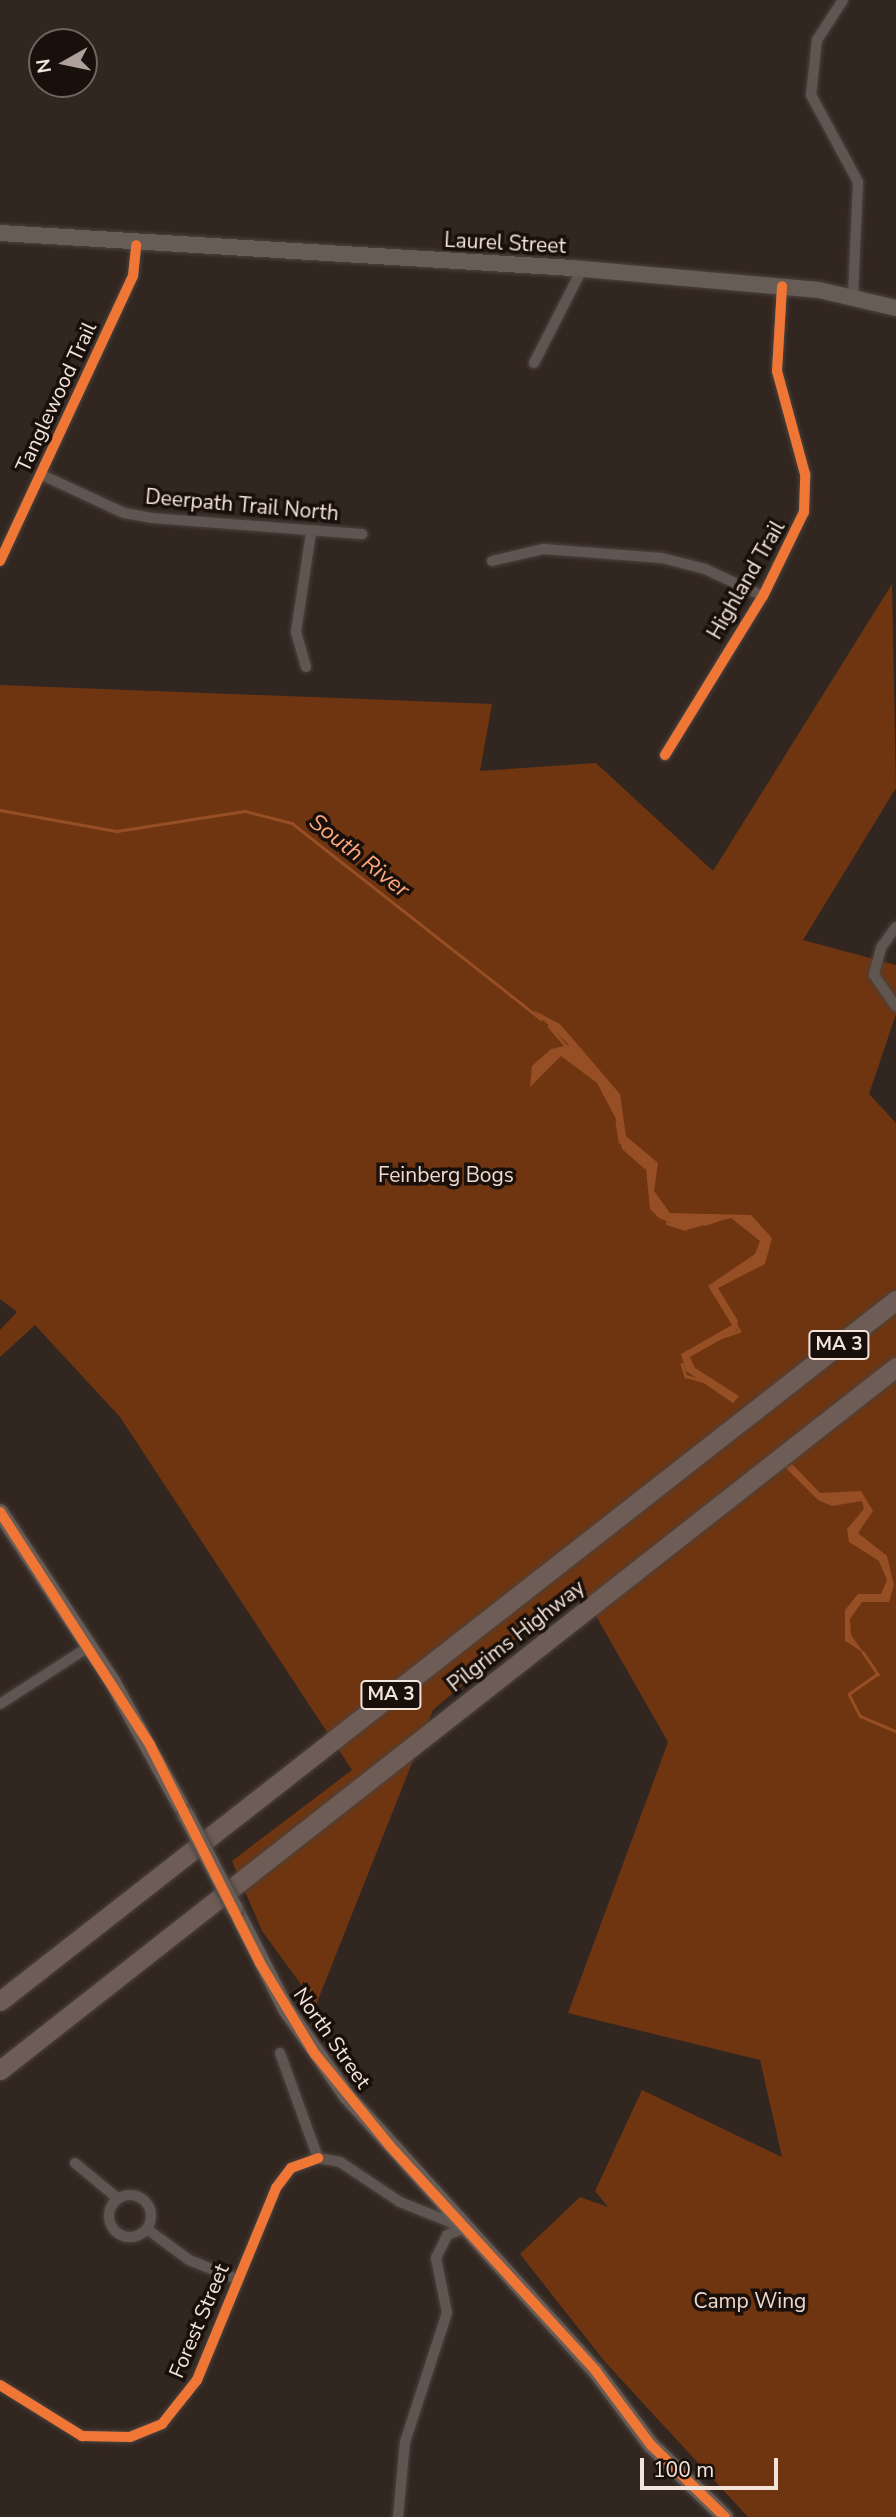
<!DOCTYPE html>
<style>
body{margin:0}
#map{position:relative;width:896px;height:2517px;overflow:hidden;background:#322620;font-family:"Nunito Sans",sans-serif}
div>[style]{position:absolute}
.green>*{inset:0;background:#6f3510}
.water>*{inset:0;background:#964e24}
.stream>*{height:2.5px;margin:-1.25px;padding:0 1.25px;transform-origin:1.25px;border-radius:1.25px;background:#964e24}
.roads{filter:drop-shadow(0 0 2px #4c423d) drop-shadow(0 0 2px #4c423d)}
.street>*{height:10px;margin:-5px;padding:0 5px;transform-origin:5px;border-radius:5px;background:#5f5651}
.street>.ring{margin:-5px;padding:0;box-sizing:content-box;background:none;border:10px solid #5f5651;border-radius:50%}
.secondary>*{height:16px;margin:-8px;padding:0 8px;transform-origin:8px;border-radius:8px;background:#675c56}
.highway>*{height:19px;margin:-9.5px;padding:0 9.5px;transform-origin:9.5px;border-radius:9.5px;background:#6e5d56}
.bridges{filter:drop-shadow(0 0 2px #4c423d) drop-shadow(0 0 2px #4c423d)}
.secondary-bridge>*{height:16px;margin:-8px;padding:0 8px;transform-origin:8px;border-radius:8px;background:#675c56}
.cycleway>*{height:10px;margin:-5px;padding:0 5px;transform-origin:5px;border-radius:5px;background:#f07635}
span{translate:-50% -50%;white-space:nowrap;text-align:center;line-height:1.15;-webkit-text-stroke:7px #1a100b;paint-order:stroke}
.shield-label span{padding:2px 5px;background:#1a100b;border:2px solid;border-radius:5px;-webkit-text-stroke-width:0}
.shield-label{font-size:19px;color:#f2e3db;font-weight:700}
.street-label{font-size:21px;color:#f2e3db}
.park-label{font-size:21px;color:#efd8cd}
.water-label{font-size:23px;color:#fea77a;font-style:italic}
.north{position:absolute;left:28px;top:28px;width:70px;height:70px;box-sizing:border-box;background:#1a100b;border:2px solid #70645e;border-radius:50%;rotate:261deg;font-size:19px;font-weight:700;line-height:28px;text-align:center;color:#f2e3db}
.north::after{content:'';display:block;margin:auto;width:24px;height:32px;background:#afa19a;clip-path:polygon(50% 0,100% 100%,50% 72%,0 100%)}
.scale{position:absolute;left:640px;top:2458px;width:138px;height:32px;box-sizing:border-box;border:4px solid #f2e3db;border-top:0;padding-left:9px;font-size:21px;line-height:24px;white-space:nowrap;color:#f2e3db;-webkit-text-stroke:5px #1a100b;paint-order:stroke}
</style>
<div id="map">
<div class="green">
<i style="clip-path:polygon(892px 584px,896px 788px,803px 940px,896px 965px,896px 1014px,869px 1094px,896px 1123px,896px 2517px,748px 2517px,605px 2362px,520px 2254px,580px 2197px,608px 2207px,595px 2191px,642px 2090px,782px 2157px,760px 2060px,568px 2013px,668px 1742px,579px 1586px,433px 1710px,316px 2005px,262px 1931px,232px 1861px,352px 1770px,120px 1417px,35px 1325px,0 1357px,0 1330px,17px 1312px,0 1299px,0 685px,492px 704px,480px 771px,596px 763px,713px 871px)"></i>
</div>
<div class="water">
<i style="clip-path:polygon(533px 1010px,560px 1024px,620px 1094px,626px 1136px,658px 1163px,654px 1191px,670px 1213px,751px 1215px,772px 1238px,765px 1264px,718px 1288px,738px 1321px,736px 1331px,690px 1357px,695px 1368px,739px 1396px,733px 1403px,686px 1371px,681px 1354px,732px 1325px,708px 1286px,755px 1254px,760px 1241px,731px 1218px,686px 1230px,659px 1218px,650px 1209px,646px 1169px,622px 1149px,616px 1119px,597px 1083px,561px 1056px,530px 1087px,532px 1066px,551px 1049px,569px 1045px)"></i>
<i style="clip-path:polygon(792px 1464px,820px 1493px,861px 1491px,873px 1511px,858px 1533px,887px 1556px,894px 1585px,889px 1602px,862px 1602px,850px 1619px,851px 1635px,864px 1653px,845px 1641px,845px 1610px,858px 1594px,881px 1594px,887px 1580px,879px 1561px,849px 1542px,847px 1529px,864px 1509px,862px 1501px,832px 1506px,818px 1500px,785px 1467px)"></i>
</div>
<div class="stream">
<i style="left:0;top:810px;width:119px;rotate:10.2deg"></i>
<i style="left:117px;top:831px;width:130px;rotate:-8.9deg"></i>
<i style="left:245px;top:811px;width:49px;rotate:14.3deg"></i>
<i style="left:292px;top:823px;width:317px;rotate:38.2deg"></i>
<i style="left:549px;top:1026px;width:30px;rotate:49deg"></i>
<i style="left:617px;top:1122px;width:20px;rotate:81deg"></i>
<i style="left:626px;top:1150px;width:25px;rotate:42deg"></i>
<i style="left:667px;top:1223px;width:19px;rotate:18deg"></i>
<i style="left:705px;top:1224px;width:15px;rotate:-20deg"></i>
<i style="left:721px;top:1337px;width:19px;rotate:-18deg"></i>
<i style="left:739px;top:1331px;width:6px;rotate:-121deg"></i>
<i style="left:682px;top:1364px;width:13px;rotate:72deg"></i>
<i style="left:686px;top:1376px;width:19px;rotate:16deg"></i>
<i style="left:863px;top:1652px;width:27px;rotate:56deg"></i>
<i style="left:878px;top:1674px;width:35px;rotate:145deg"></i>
<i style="left:849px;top:1694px;width:25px;rotate:63deg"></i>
<i style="left:860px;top:1716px;width:39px;rotate:23deg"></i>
</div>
<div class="roads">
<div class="street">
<i style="left:843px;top:0;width:48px;rotate:123deg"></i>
<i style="left:817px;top:40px;width:55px;rotate:96.2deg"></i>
<i style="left:811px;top:95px;width:99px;rotate:61.6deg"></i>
<i style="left:858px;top:182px;width:113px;rotate:92.5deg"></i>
<i style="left:534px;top:363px;width:106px;rotate:-62.9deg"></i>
<i style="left:42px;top:475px;width:90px;rotate:24.9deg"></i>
<i style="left:124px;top:513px;width:28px;rotate:10deg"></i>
<i style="left:152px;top:518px;width:211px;rotate:4.4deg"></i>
<i style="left:0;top:561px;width:315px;rotate:-65deg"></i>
<i style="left:133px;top:276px;width:31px;rotate:-84deg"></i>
<i style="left:492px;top:561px;width:52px;rotate:-13.2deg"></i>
<i style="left:543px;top:549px;width:119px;rotate:4.3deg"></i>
<i style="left:662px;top:558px;width:44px;rotate:14.3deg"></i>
<i style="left:705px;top:569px;width:64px;rotate:25deg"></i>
<i style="left:306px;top:667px;width:36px;rotate:-106deg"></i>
<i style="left:296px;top:632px;width:100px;rotate:-81.4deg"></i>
<i style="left:665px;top:755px;width:187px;rotate:-58.4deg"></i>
<i style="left:763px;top:596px;width:93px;rotate:-64deg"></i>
<i style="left:804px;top:512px;width:38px;rotate:-88deg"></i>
<i style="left:805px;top:474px;width:107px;rotate:-105.2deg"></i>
<i style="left:777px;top:371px;width:85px;rotate:-86.6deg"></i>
<i style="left:896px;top:927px;width:26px;rotate:126deg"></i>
<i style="left:881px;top:948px;width:28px;rotate:105deg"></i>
<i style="left:874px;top:975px;width:38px;rotate:55deg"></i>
<i style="left:0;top:1704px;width:107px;rotate:-32.8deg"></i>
<i style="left:280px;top:2053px;width:112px;rotate:70.1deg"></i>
<i style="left:318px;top:2158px;width:22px;rotate:10deg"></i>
<i style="left:340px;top:2162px;width:72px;rotate:33.7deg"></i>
<i style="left:400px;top:2202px;width:67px;rotate:22deg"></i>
<i style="left:75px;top:2163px;width:55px;rotate:39.8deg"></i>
<i class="ring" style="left:109px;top:2195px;width:32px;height:32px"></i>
<i style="left:147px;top:2229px;width:52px;rotate:36.4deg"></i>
<i style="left:189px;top:2260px;width:52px;rotate:21.6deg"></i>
<i style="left:0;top:2385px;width:97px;rotate:31.9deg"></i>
<i style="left:82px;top:2436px;width:48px;rotate:1.2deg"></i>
<i style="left:130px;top:2437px;width:35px;rotate:-22deg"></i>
<i style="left:162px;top:2424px;width:56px;rotate:-51.5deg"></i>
<i style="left:197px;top:2380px;width:208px;rotate:-67.6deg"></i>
<i style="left:276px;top:2188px;width:25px;rotate:-53deg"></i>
<i style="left:291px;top:2168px;width:29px;rotate:-20deg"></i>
<i style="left:398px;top:2517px;width:75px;rotate:-84.7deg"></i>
<i style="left:405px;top:2442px;width:136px;rotate:-72deg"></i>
<i style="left:447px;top:2313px;width:56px;rotate:-101.3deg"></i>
<i style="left:436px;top:2258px;width:25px;rotate:-64deg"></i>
<i style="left:447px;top:2235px;width:19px;rotate:-21deg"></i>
</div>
<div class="secondary">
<i style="left:0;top:233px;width:573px;rotate:3.5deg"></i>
<i style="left:572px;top:268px;width:248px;rotate:5.1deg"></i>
<i style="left:819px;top:290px;width:79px;rotate:13.2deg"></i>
<i style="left:0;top:1512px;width:205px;rotate:56.5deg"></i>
<i style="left:113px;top:1683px;width:151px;rotate:61.1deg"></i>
<i style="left:235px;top:1909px;width:112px;rotate:63deg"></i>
<i style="left:286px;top:2009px;width:106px;rotate:55deg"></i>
<i style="left:347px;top:2096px;width:370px;rotate:47.9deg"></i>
<i style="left:595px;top:2370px;width:94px;rotate:53.3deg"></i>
<i style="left:651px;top:2445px;width:103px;rotate:44.2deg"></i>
</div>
<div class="highway">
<i style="left:0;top:2001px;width:1138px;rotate:-38.04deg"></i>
<i style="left:0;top:2070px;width:1139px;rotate:-38.12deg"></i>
</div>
</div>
<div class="bridges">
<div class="secondary-bridge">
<i style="left:186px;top:1815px;width:106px;rotate:62.5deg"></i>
</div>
</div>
<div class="cycleway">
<i style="left:0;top:561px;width:315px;rotate:-65deg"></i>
<i style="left:133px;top:276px;width:31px;rotate:-84deg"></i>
<i style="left:665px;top:755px;width:187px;rotate:-58.4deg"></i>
<i style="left:763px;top:596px;width:93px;rotate:-64deg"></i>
<i style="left:804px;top:512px;width:38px;rotate:-88deg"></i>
<i style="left:805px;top:474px;width:107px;rotate:-105.2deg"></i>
<i style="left:777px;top:371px;width:85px;rotate:-86.6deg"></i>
<i style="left:0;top:1512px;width:277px;rotate:57.2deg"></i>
<i style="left:150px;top:1745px;width:244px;rotate:63.2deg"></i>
<i style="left:260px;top:1963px;width:106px;rotate:58.9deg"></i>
<i style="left:315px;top:2054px;width:119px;rotate:50.8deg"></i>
<i style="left:390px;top:2146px;width:304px;rotate:47.5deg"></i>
<i style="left:595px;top:2370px;width:94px;rotate:53.3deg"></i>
<i style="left:651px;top:2445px;width:103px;rotate:44.2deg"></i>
<i style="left:0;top:2385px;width:97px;rotate:31.9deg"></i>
<i style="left:82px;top:2436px;width:48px;rotate:1.2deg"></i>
<i style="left:130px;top:2437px;width:35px;rotate:-22deg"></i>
<i style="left:162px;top:2424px;width:56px;rotate:-51.5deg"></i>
<i style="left:197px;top:2380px;width:208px;rotate:-67.6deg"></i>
<i style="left:276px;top:2188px;width:25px;rotate:-53deg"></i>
<i style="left:291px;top:2168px;width:29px;rotate:-20deg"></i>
</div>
<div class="shield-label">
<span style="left:839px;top:1345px">MA 3</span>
<span style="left:391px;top:1695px">MA 3</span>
</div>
<div class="street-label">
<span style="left:505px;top:243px;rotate:3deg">Laurel Street</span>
<span style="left:56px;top:397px;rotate:-65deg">Tanglewood Trail</span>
<span style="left:242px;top:505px;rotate:5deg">Deerpath Trail North</span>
<span style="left:746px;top:580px;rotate:-60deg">Highland Trail</span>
<span style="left:516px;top:1636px;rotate:-38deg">Pilgrims Highway</span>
<span style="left:332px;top:2038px;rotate:55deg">North Street</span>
<span style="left:199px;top:2321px;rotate:-67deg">Forest Street</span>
</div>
<div class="park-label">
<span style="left:446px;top:1175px">Feinberg Bogs</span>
<span style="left:750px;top:2301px">Camp Wing</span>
</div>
<div class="water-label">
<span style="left:359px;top:856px;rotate:38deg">South River</span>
</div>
<div class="north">N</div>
<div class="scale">100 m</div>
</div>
